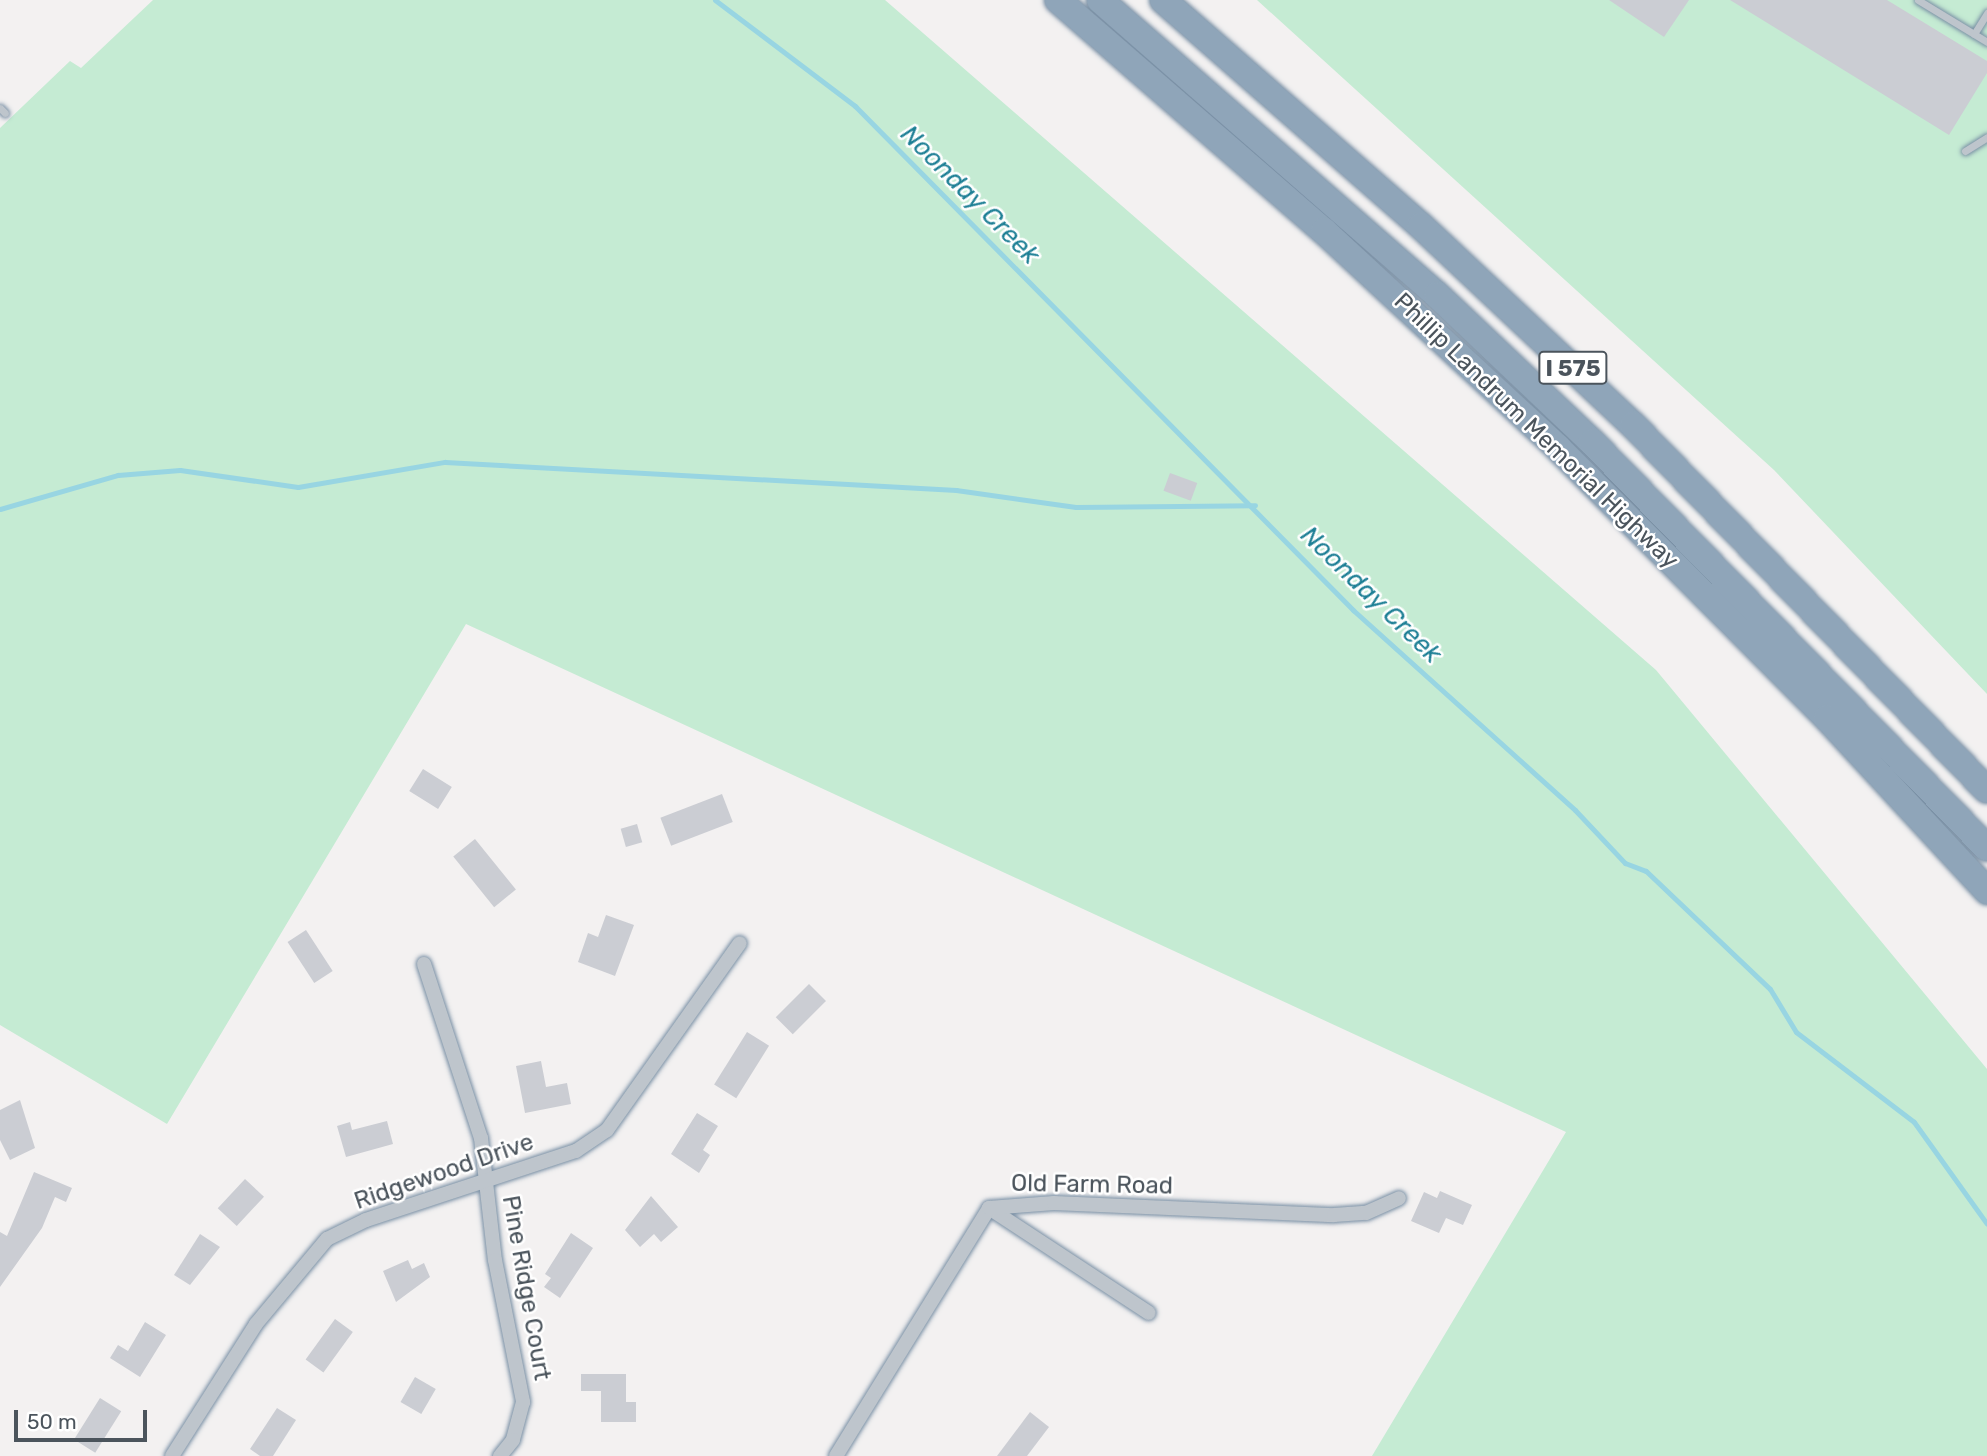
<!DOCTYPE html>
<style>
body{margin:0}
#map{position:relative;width:1987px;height:1456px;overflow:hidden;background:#f3f1f1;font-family:Rubik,sans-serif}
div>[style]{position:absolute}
.green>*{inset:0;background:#c5ebd3}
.stream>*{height:5px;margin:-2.5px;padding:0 2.5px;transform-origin:2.5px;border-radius:2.5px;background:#98d5e2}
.building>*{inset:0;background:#cbcdd3;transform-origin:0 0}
.roads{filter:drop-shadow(0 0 2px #7a90a5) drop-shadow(0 0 2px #7a90a5)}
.service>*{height:7px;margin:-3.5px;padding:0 3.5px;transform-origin:3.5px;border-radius:3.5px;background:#bec5cc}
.minor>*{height:14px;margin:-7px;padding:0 7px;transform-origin:7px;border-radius:7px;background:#bec5cc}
.motorway>*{height:26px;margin:-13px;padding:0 13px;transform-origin:13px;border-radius:13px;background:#8fa5b9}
span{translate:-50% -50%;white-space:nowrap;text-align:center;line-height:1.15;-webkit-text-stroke:5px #fff;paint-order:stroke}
.shield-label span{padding:2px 5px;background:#fff;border:2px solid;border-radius:5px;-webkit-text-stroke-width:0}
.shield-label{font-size:23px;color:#4b545c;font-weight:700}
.street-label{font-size:24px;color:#4b545c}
.water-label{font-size:26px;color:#1d7f95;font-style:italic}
.scale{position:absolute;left:14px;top:1410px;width:133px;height:32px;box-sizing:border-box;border:4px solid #4b545c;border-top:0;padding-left:9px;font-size:21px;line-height:24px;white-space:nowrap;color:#4b545c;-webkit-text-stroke:5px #fff;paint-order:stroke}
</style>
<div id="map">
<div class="green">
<i style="clip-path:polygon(153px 0,885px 0,1656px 670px,1987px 1069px,1987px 1456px,1372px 1456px,1566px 1132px,466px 624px,167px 1124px,0 1025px,0 128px,70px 61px,81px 68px)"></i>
<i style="clip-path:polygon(1257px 0,1987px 0,1987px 694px,1774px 470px)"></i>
</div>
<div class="stream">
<i style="left:715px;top:0;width:176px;rotate:37.1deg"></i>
<i style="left:855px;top:106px;width:709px;rotate:45.34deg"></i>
<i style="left:1353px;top:610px;width:299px;rotate:42deg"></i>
<i style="left:1575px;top:810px;width:73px;rotate:46.7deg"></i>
<i style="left:1625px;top:863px;width:22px;rotate:21deg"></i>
<i style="left:1646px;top:871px;width:171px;rotate:43.6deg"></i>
<i style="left:1770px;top:989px;width:50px;rotate:58.8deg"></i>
<i style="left:1796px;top:1032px;width:148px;rotate:37.3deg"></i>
<i style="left:1914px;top:1122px;width:125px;rotate:54.4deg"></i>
<i style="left:0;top:509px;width:123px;rotate:-16.1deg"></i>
<i style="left:118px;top:475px;width:62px;rotate:-4.6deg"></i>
<i style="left:180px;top:470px;width:119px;rotate:8.2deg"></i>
<i style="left:298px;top:487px;width:149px;rotate:-9.7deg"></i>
<i style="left:445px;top:462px;width:512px;rotate:3.14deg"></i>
<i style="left:956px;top:490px;width:121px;rotate:8.1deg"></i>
<i style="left:1076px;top:507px;width:179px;rotate:-0.6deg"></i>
</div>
<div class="building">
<i style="clip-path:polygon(1609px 0,1689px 0,1664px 37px)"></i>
<i style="clip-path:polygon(1730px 0,1887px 0,1987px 61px,1987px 73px,1949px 135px)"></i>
<i style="left:1170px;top:473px;width:29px;height:19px;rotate:20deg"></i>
<i style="left:423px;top:769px;width:34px;height:26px;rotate:32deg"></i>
<i style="left:722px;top:794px;width:30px;height:66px;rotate:69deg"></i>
<i style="left:637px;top:824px;width:19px;height:17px;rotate:74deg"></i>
<i style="left:475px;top:839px;width:65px;height:28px;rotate:51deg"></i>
<i style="clip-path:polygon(606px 915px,634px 925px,615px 976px,578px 962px,588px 933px,598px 937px)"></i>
<i style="left:306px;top:930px;width:49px;height:22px;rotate:57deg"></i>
<i style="left:809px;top:984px;width:24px;height:47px;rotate:45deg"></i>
<i style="left:747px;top:1032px;width:26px;height:62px;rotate:32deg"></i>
<i style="clip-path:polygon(541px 1061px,546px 1087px,567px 1083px,571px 1104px,525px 1113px,516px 1066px)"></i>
<i style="clip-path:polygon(20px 1100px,35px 1148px,10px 1160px,0 1140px,0 1110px)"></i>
<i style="clip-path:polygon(697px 1113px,718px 1126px,703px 1150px,710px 1155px,699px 1173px,671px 1154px)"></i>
<i style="clip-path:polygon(387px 1121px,393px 1144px,346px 1157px,337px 1126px,350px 1122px,352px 1130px)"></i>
<i style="clip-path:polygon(34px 1172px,72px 1188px,66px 1202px,55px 1197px,42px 1228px,0 1287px,0 1232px,7px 1236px)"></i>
<i style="left:245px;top:1179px;width:26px;height:40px;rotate:43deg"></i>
<i style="clip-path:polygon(1440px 1191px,1472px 1205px,1463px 1225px,1446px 1218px,1439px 1233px,1411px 1221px,1424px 1192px,1437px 1198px)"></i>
<i style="clip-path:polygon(651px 1196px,678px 1227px,661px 1242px,654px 1234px,640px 1247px,625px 1230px)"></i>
<i style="clip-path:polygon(571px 1233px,593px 1248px,560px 1298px,544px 1287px,551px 1278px,545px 1274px)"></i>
<i style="clip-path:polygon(200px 1234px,220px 1247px,190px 1285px,174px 1275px)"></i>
<i style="clip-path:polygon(408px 1260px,412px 1269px,424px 1263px,430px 1277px,396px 1302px,383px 1271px)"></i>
<i style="left:335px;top:1319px;width:22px;height:50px;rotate:36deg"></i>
<i style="clip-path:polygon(145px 1322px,166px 1335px,140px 1377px,110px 1358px,118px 1345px,128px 1351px)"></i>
<i style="clip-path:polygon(581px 1374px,626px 1374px,626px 1402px,636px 1402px,636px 1422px,601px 1422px,601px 1391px,581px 1391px)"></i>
<i style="left:415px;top:1377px;width:24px;height:29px;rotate:30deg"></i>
<i style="left:100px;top:1398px;width:25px;height:49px;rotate:32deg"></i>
<i style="clip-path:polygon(277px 1408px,296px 1420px,273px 1456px,260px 1456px,250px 1449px)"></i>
<i style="clip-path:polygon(1030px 1412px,1049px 1427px,1027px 1456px,997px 1456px)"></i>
</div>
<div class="roads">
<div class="service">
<i style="left:1918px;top:0;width:81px;rotate:31.3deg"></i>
<i style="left:1974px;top:34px;width:25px;rotate:-58deg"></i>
<i style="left:0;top:108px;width:7px;rotate:45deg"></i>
<i style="left:1965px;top:151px;width:26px;rotate:-32deg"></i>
</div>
<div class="minor">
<i style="left:424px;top:964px;width:183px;rotate:71.9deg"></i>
<i style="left:481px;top:1138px;width:123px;rotate:83.5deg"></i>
<i style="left:495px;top:1260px;width:145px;rotate:78.8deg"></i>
<i style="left:523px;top:1402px;width:39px;rotate:105deg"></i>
<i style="left:513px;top:1440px;width:21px;rotate:129deg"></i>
<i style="left:989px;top:1208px;width:191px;rotate:33.3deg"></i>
<i style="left:172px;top:1456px;width:156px;rotate:-57.5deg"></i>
<i style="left:256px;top:1324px;width:111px;rotate:-50.1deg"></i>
<i style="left:327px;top:1239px;width:43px;rotate:-26deg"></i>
<i style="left:366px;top:1220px;width:221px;rotate:-18.2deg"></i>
<i style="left:576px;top:1151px;width:37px;rotate:-34deg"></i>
<i style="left:607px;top:1130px;width:229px;rotate:-54.6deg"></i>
<i style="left:836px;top:1456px;width:291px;rotate:-58.3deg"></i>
<i style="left:989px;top:1208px;width:65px;rotate:-4.4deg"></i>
<i style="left:1054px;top:1203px;width:280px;rotate:2.5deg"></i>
<i style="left:1334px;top:1215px;width:32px;rotate:-4deg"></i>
<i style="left:1366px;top:1213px;width:36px;rotate:-24deg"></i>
</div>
<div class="motorway">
<i style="left:1058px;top:0;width:352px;rotate:41deg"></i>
<i style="left:1324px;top:231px;width:319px;rotate:42.8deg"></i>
<i style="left:1558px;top:448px;width:381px;rotate:45.1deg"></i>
<i style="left:1827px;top:718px;width:236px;rotate:47.2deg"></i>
<i style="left:1100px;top:0;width:448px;rotate:41.2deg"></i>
<i style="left:1437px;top:295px;width:214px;rotate:43.5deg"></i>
<i style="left:1592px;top:442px;width:566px;rotate:45.79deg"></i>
<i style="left:1163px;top:0;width:343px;rotate:41.2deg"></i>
<i style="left:1421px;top:226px;width:291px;rotate:43.2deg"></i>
<i style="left:1633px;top:425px;width:508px;rotate:45.88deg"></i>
</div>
</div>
<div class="shield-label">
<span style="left:1573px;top:368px">I 575</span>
</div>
<div class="street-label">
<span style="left:1536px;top:431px;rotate:44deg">Phillip Landrum Memorial Highway</span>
<span style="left:444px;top:1172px;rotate:-19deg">Ridgewood Drive</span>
<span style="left:1092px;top:1185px;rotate:1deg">Old Farm Road</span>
<span style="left:526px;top:1288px;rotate:80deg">Pine Ridge Court</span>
</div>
<div class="water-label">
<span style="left:970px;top:195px;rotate:45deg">Noonday Creek</span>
<span style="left:1371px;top:595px;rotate:44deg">Noonday Creek</span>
</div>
<div class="scale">50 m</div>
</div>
